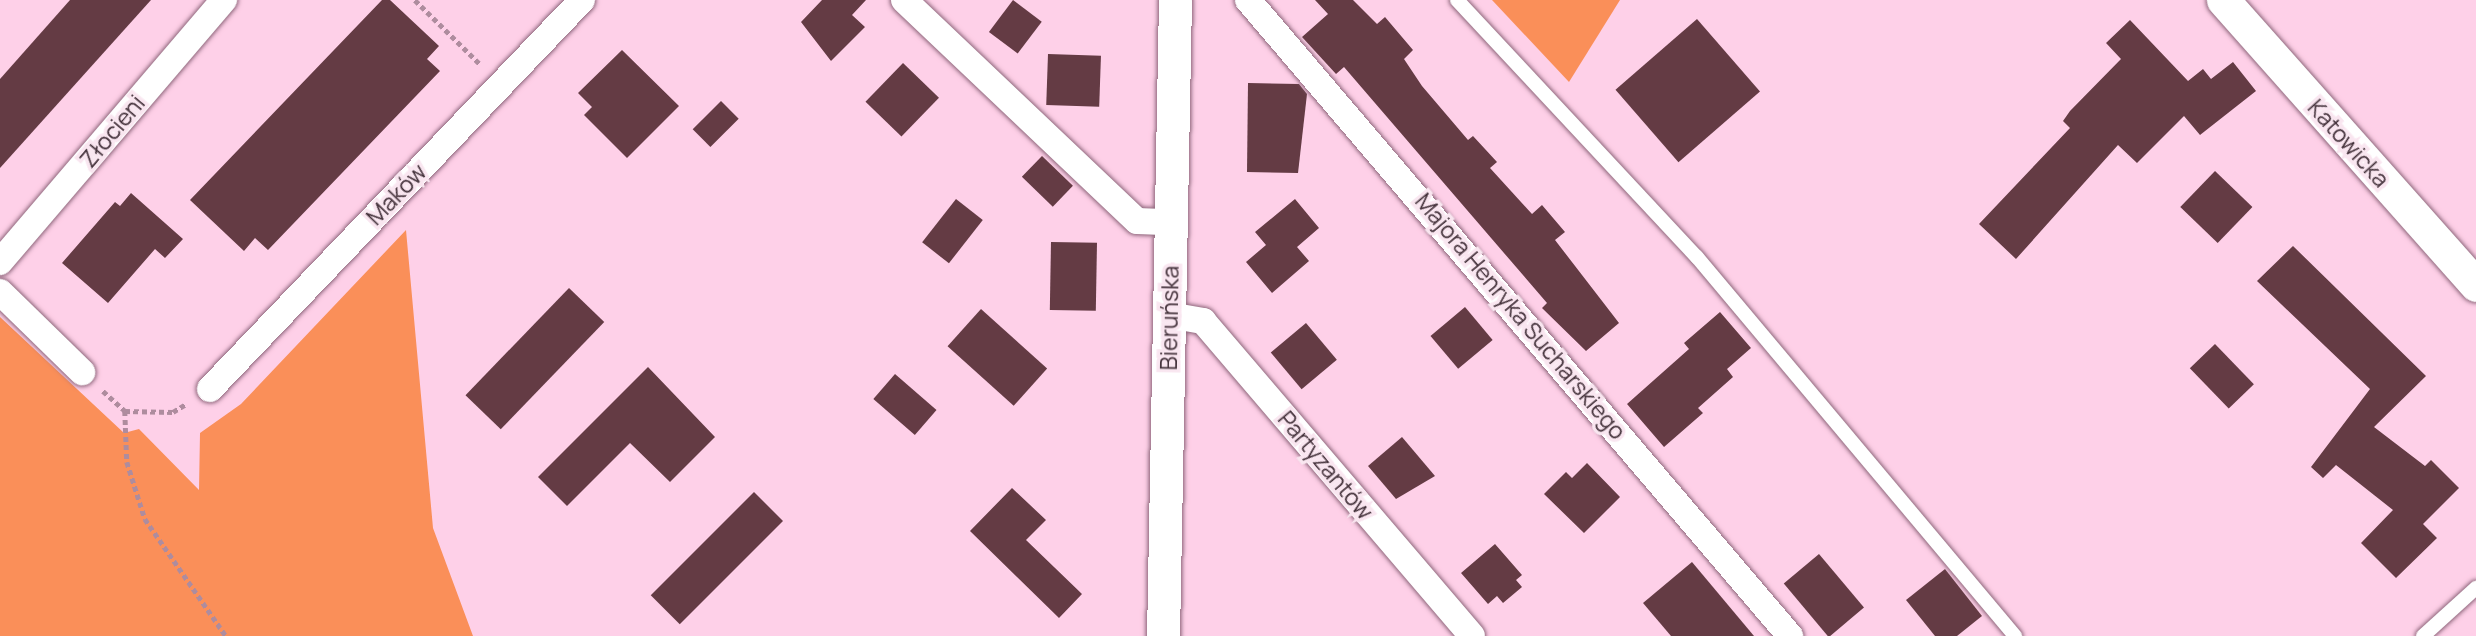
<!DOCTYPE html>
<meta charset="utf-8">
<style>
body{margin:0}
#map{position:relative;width:2476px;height:636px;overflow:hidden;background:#fed0e8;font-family:Manrope,sans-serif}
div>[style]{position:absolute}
.green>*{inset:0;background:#fa8f59}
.building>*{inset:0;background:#643b44;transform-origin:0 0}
.path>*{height:4.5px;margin-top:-2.25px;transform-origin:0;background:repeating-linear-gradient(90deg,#ae8c9e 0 5px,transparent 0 8.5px)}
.roads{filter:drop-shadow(0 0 2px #8f677c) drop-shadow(0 0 2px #8f677c)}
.service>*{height:14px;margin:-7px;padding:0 7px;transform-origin:7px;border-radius:7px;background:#fff}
.minor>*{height:26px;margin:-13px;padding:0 13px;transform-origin:13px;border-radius:13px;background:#fff}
.tertiary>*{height:33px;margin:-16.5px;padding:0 16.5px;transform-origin:16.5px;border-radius:16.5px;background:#fff}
span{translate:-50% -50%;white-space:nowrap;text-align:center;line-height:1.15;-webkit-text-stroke:7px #f9e6f0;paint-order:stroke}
.street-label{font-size:23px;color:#44323b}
</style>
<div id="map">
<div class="green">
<i style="clip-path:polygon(1492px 0,1620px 0,1569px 82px)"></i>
<i style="clip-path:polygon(406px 230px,433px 528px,473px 636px,0 636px,0 317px,124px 433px,139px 429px,199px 490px,200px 433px,241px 404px)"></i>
</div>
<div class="building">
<i style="clip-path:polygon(70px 0,151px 0,0 168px,0 79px)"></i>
<i style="clip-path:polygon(382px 0,390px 0,439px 46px,427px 59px,440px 71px,268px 250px,255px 238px,244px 251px,190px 200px)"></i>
<i style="clip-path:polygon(822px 0,866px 0,852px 15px,865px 27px,831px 61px,801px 22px)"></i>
<i style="left:1013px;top:0;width:36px;height:40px;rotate:37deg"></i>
<i style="clip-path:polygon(1315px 0,1353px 0,1377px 24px,1385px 17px,1413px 50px,1404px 59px,1422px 86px,1468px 140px,1473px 136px,1497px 162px,1490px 168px,1532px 214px,1542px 205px,1565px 232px,1555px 240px,1619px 323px,1586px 351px,1542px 308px,1547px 303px,1344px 67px,1336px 74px,1302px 37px,1328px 14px)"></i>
<i style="left:1697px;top:19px;width:96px;height:108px;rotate:49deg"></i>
<i style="clip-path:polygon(2130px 20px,2188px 81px,2203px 69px,2211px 79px,2233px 62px,2256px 91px,2200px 135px,2184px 116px,2137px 163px,2118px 145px,2016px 259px,1979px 224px,2070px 128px,2063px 121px,2070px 111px,2121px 59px,2106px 43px)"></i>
<i style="clip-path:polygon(622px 50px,679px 106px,627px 158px,584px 115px,592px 107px,578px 93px)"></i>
<i style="left:1048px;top:54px;width:53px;height:51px;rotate:2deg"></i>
<i style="left:903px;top:63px;width:50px;height:54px;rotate:44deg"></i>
<i style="clip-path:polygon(1248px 83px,1299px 84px,1307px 94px,1298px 173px,1247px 172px)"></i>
<i style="left:721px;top:101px;width:25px;height:40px;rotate:45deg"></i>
<i style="left:1042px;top:156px;width:43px;height:29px;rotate:44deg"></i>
<i style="left:2215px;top:171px;width:52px;height:50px;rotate:44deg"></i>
<i style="clip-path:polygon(131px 193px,183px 239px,165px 258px,155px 249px,108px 303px,62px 263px,115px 202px,120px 206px)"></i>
<i style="left:956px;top:199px;width:34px;height:55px;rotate:38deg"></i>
<i style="clip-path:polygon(1295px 199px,1319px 228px,1297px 247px,1309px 261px,1272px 293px,1246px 262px,1266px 245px,1255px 232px)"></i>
<i style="left:1051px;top:242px;width:46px;height:68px;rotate:1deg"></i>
<i style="clip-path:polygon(2293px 246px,2426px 376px,2374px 427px,2425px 466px,2431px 460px,2459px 488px,2423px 524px,2437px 538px,2396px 578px,2361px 543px,2393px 510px,2336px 465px,2323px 478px,2311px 467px,2370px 389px,2257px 281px)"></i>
<i style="left:569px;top:288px;width:49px;height:149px;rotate:44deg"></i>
<i style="left:1465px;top:307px;width:43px;height:45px;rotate:50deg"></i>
<i style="left:981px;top:309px;width:89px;height:50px;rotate:42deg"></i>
<i style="clip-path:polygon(1720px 312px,1751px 348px,1727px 369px,1733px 377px,1698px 408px,1703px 413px,1664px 447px,1627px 404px,1689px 349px,1684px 343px)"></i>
<i style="left:1306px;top:323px;width:48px;height:46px;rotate:50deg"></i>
<i style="left:2215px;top:344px;width:56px;height:35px;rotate:46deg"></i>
<i style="clip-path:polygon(648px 367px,715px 437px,670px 482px,630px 443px,567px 506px,538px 477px)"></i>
<i style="left:895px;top:374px;width:55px;height:33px;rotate:41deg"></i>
<i style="clip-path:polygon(1402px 437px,1435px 476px,1396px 499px,1368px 466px)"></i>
<i style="clip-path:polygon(1587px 463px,1620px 497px,1584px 533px,1544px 494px,1566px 472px,1572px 478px)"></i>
<i style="clip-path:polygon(1012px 488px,1046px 520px,1026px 540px,1082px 594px,1059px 618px,970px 531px)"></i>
<i style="left:754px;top:492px;width:41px;height:146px;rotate:45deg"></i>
<i style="clip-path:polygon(1495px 544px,1522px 575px,1516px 580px,1522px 587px,1503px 603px,1497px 596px,1488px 604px,1461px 573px)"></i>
<i style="left:1819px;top:554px;width:70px;height:46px;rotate:50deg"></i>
<i style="clip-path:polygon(1692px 562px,1754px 636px,1671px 636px,1643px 603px)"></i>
<i style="clip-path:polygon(1945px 569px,1982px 616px,1957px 636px,1935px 636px,1906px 600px)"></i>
</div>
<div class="path">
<i style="left:415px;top:0;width:91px;rotate:44.6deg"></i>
<i style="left:103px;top:391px;width:30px;rotate:42deg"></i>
<i style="left:125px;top:411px;width:48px;rotate:1.2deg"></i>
<i style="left:173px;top:412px;width:15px;rotate:-32deg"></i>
<i style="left:125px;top:411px;width:51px;rotate:87.8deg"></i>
<i style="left:127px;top:462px;width:60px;rotate:72.5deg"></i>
<i style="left:145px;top:519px;width:142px;rotate:55.3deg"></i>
</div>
<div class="roads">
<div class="service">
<i style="left:1457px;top:0;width:352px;rotate:47deg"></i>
<i style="left:1697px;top:257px;width:495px;rotate:50deg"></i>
<i style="left:2423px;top:636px;width:72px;rotate:-42.2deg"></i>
</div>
<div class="minor">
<i style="left:904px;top:0;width:321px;rotate:43.5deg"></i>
<i style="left:1137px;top:221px;width:33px;rotate:2deg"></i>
<i style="left:1248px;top:0;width:836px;rotate:49.56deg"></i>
<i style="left:0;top:262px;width:345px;rotate:-49.5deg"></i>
<i style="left:0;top:292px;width:115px;rotate:44.3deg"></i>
<i style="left:1169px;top:315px;width:35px;rotate:10deg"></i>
<i style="left:1203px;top:321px;width:414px;rotate:49.5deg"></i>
<i style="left:210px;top:389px;width:538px;rotate:-46.28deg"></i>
</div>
<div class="tertiary">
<i style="left:2223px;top:0;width:381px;rotate:48.4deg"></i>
<i style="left:1163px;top:636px;width:636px;rotate:-88.92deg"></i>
</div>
</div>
<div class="street-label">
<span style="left:112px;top:131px;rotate:-50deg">Złocieni</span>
<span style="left:2349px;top:143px;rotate:48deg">Katowicka</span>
<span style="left:396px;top:194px;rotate:-46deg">Maków</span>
<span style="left:1521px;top:316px;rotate:50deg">Majora Henryka Sucharskiego</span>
<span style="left:1169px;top:318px;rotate:-89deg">Bieruńska</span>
<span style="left:1326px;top:465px;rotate:50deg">Partyzantów</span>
</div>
</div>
